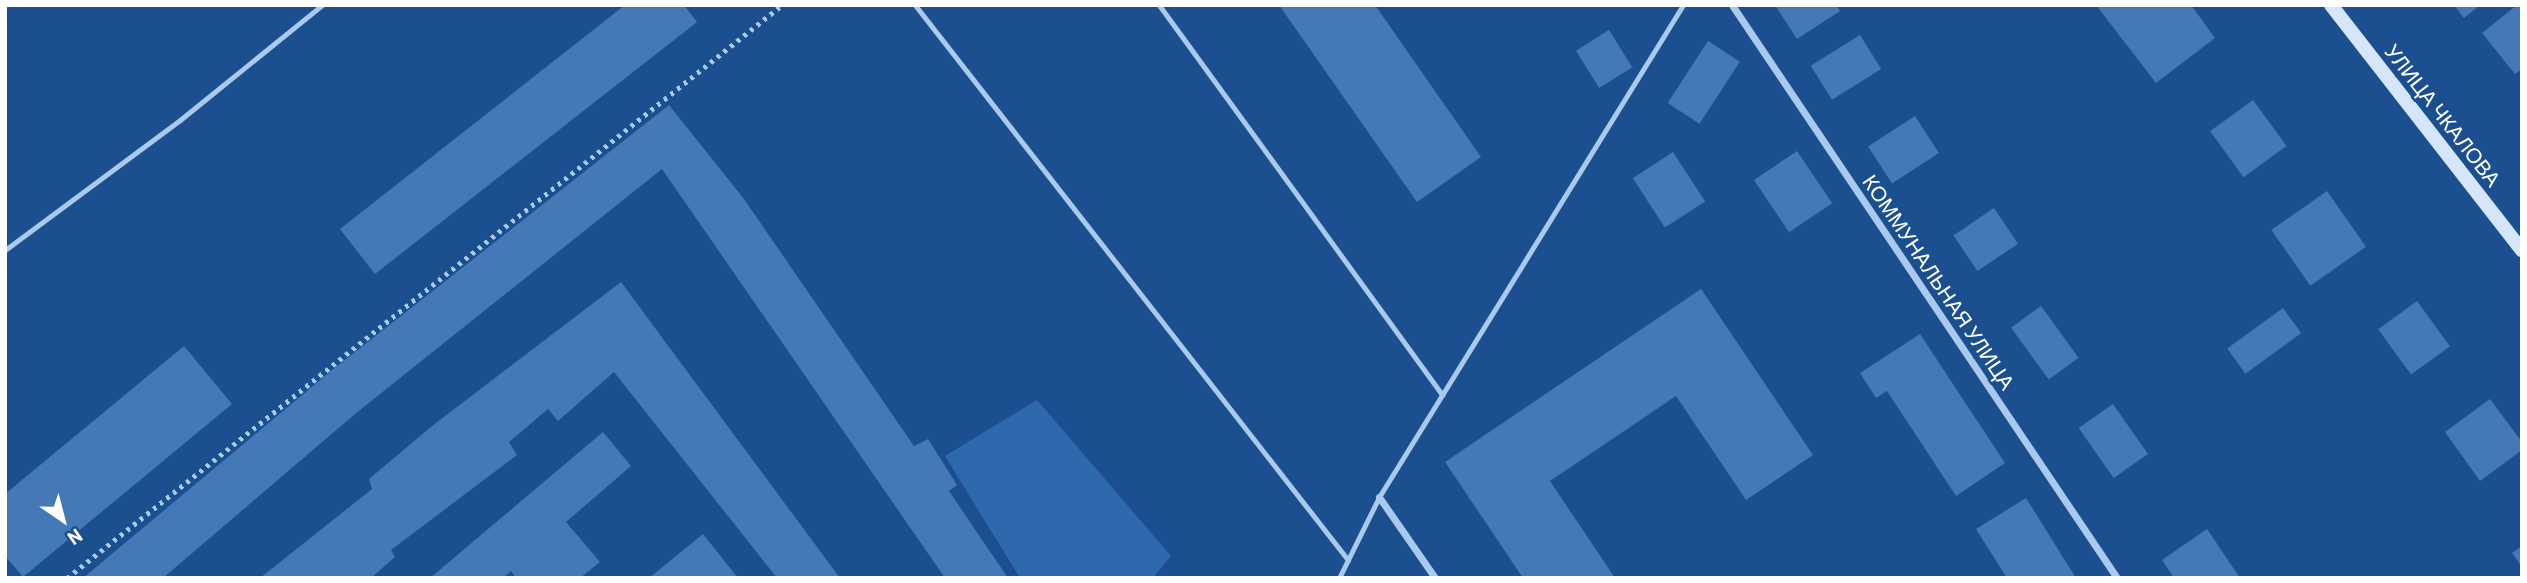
<!DOCTYPE html>
<meta charset="utf-8">
<style>
body{margin:0}
#map{position:relative;width:2527px;height:583px;overflow:hidden;background:#1b4f8f;font-family:Barlow,sans-serif}
div>[style]{position:absolute}
.green>*{inset:0;background:#2e69ad}
.building>*{inset:0;background:#4478b7;transform-origin:0 0}
.path>*{height:4.5px;margin-top:-2.25px;transform-origin:0;background:repeating-linear-gradient(90deg,#a9c9ee 0 3.5px,transparent 0 8.5px)}
.lane>*{height:5px;margin:-2.5px;padding:0 2.5px;transform-origin:2.5px;border-radius:2.5px;background:#a9c9ee}
.street>*{height:7px;margin:-3.5px;padding:0 3.5px;transform-origin:3.5px;border-radius:3.5px;background:#a9c9ee}
.secondary>*{height:14px;margin:-7px;padding:0 7px;transform-origin:7px;border-radius:7px;background:#d6e6fa}
span{translate:-50% -50%;white-space:nowrap;text-align:center;line-height:1.15;-webkit-text-stroke:5px #1b4f8f;paint-order:stroke}
.street-label{font-size:21px;color:#fff}
.frame{position:absolute;inset:0;border:7px solid #fff;pointer-events:none}
.north{position:absolute;left:28px;top:485px;width:70px;height:70px;-webkit-text-stroke:5px #1b4f8f;paint-order:stroke;rotate:145deg;font-size:19px;font-weight:700;line-height:28px;text-align:center;color:#fff}
.north::after{content:'';display:block;margin:auto;width:24px;height:32px;background:#fff;clip-path:polygon(50% 0,100% 100%,50% 72%,0 100%)}
</style>
<div id="map">
<div class="green">
<i style="clip-path:polygon(1037px 400px,1171px 556px,1153px 578px,1020px 578px,945px 456px)"></i>
</div>
<div class="building">
<i style="clip-path:polygon(625px 5px,684px 5px,697px 22px,375px 274px,340px 229px)"></i>
<i style="clip-path:polygon(1279px 5px,1375px 5px,1481px 157px,1417px 202px)"></i>
<i style="clip-path:polygon(1775px 5px,1836px 5px,1840px 11px,1797px 39px)"></i>
<i style="clip-path:polygon(2096px 5px,2191px 5px,2215px 38px,2156px 83px)"></i>
<i style="clip-path:polygon(2454px 5px,2480px 5px,2464px 18px)"></i>
<i style="clip-path:polygon(2517px 5px,2522px 8px,2522px 69px,2515px 74px,2482px 33px)"></i>
<i style="left:1609px;top:30px;width:44px;height:39px;rotate:58deg"></i>
<i style="left:1860px;top:35px;width:40px;height:58px;rotate:58deg"></i>
<i style="left:1708px;top:41px;width:38px;height:74px;rotate:33deg"></i>
<i style="left:2253px;top:100px;width:57px;height:53px;rotate:54deg"></i>
<i style="clip-path:polygon(669px 105px,744px 199px,914px 446px,928px 439px,957px 485px,949px 491px,1008px 578px,945px 578px,662px 169px,355px 414px,163px 578px,83px 578px,331px 371px)"></i>
<i style="left:1915px;top:116px;width:44px;height:56px;rotate:57deg"></i>
<i style="left:1797px;top:151px;width:63px;height:52px;rotate:56deg"></i>
<i style="left:1673px;top:152px;width:59px;height:48px;rotate:57deg"></i>
<i style="left:2327px;top:191px;width:68px;height:68px;rotate:55deg"></i>
<i style="left:1994px;top:208px;width:43px;height:49px;rotate:56deg"></i>
<i style="clip-path:polygon(621px 282px,840px 578px,777px 578px,614px 372px,558px 421px,548px 409px,509px 442px,517px 455px,391px 550px,395px 557px,371px 578px,260px 578px,372px 489px,369px 479px,432px 426px)"></i>
<i style="clip-path:polygon(1701px 289px,1813px 455px,1746px 500px,1676px 396px,1550px 481px,1615px 578px,1523px 578px,1445px 462px)"></i>
<i style="left:2417px;top:301px;width:56px;height:48px;rotate:54deg"></i>
<i style="left:2041px;top:306px;width:64px;height:37px;rotate:54deg"></i>
<i style="left:2283px;top:308px;width:31px;height:69px;rotate:54deg"></i>
<i style="clip-path:polygon(1920px 334px,2005px 463px,1956px 496px,1887px 391px,1876px 398px,1860px 373px)"></i>
<i style="clip-path:polygon(184px 346px,232px 404px,23px 577px,5px 556px,5px 494px)"></i>
<i style="clip-path:polygon(2490px 399px,2522px 442px,2522px 450px,2480px 481px,2445px 432px)"></i>
<i style="left:2113px;top:404px;width:61px;height:42px;rotate:55deg"></i>
<i style="clip-path:polygon(603px 432px,631px 466px,566px 522px,600px 562px,580px 578px,516px 578px,511px 571px,503px 578px,430px 578px)"></i>
<i style="clip-path:polygon(2026px 498px,2076px 578px,2007px 578px,1976px 529px)"></i>
<i style="clip-path:polygon(2207px 529px,2240px 578px,2174px 578px,2162px 560px)"></i>
<i style="clip-path:polygon(703px 534px,738px 578px,649px 578px)"></i>
<i style="clip-path:polygon(2522px 546px,2522px 567px,2512px 553px)"></i>
</div>
<div class="path">
<i style="left:67px;top:578px;width:916px;rotate:-38.71deg"></i>
</div>
<div class="lane">
<i style="left:915px;top:5px;width:704px;rotate:52.04deg"></i>
<i style="left:1159px;top:5px;width:482px;rotate:54deg"></i>
<i style="left:5px;top:250px;width:218px;rotate:-36.6deg"></i>
<i style="left:180px;top:120px;width:183px;rotate:-39deg"></i>
<i style="left:1339px;top:578px;width:90px;rotate:-63.7deg"></i>
<i style="left:1379px;top:497px;width:578px;rotate:-58.29deg"></i>
</div>
<div class="street">
<i style="left:1732px;top:5px;width:690px;rotate:56.1deg"></i>
<i style="left:1379px;top:497px;width:98px;rotate:55.3deg"></i>
</div>
<div class="secondary">
<i style="left:2331px;top:5px;width:311px;rotate:52.1deg"></i>
</div>
<div class="street-label">
<span style="left:2443px;top:115px;rotate:52deg">УЛИЦА ЧКАЛОВА</span>
<span style="left:1939px;top:282px;rotate:56deg">КОММУНАЛЬНАЯ УЛИЦА</span>
</div>
<div class="frame"></div>
<div class="north">N</div>
</div>
